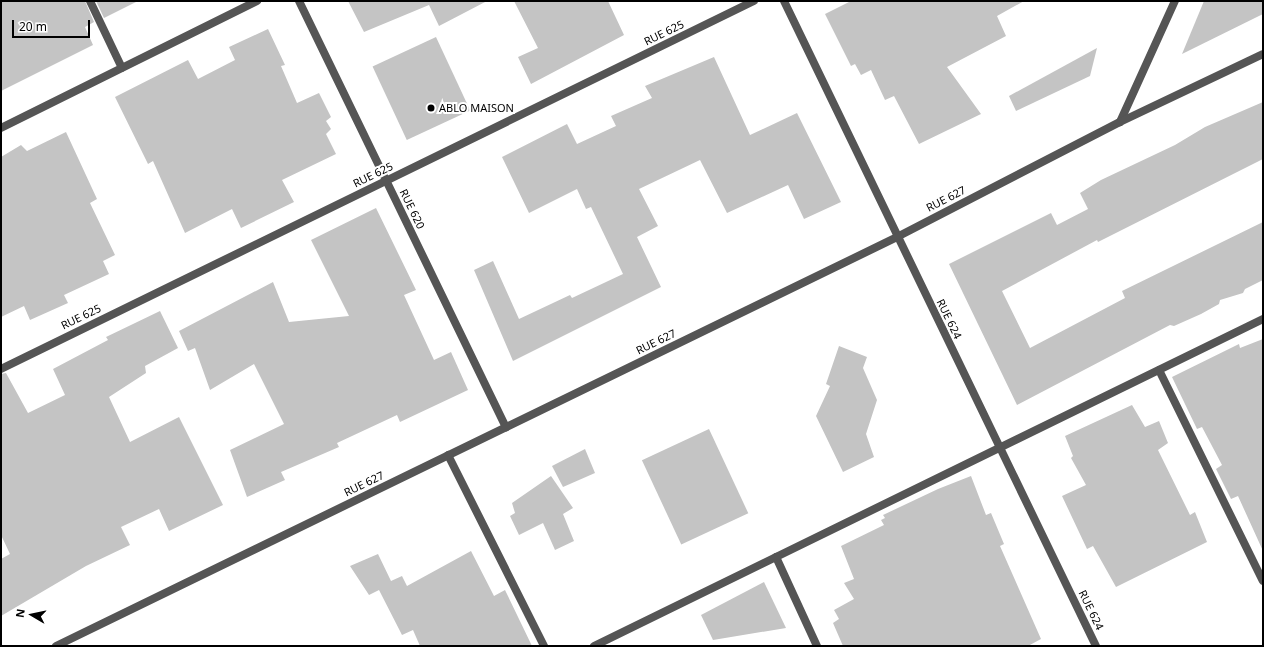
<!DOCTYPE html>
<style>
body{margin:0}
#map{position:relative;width:1264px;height:647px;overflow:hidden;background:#fff;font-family:"Noto Sans",sans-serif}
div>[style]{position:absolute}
.building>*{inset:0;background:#c4c4c4;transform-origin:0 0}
.minor>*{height:8px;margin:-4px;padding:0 4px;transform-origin:4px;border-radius:4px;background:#555}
.tertiary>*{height:8px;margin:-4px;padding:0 4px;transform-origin:4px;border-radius:4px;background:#555}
.dots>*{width:11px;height:11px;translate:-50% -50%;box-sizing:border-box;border:2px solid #fff;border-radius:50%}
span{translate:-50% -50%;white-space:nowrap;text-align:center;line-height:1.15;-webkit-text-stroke:4px #fff;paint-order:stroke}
.street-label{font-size:11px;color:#000}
.poi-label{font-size:11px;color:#000}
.left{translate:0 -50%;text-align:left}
.frame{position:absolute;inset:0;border:2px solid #000;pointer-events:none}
.north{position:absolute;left:12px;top:595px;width:40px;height:40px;-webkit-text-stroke:3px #fff;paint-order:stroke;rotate:279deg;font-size:11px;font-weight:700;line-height:16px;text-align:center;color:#000}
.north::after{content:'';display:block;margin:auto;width:14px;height:18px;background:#000;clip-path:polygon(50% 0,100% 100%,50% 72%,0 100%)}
.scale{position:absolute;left:12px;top:20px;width:78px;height:18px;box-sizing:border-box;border:2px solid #000;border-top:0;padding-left:5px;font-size:12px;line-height:14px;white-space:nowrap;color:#000;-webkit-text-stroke:3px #fff;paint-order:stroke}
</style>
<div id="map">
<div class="building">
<i style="clip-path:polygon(1px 1px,85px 1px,94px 22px,85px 27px,93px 45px,1px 91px)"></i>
<i style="clip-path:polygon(96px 1px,138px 1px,104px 18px)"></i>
<i style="clip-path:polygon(348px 1px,487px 1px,439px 26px,429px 5px,364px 32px)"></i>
<i style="clip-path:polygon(514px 1px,608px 1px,624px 35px,531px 84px,518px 57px,538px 48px)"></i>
<i style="clip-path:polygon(851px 1px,1024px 1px,997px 16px,1006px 36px,947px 67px,981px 114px,919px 144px,894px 96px,885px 100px,871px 70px,861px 75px,855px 64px,851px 66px,825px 14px)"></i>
<i style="clip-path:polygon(1204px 1px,1263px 1px,1263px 14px,1182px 54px)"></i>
<i style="clip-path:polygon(268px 29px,285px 65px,281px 66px,297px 103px,319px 93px,331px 117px,326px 121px,331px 129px,326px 134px,336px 154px,282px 180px,294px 202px,241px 228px,232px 209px,185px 233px,153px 161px,148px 164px,115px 97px,188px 60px,198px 79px,235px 60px,229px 47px)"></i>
<i style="left:436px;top:37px;width:81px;height:70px;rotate:65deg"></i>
<i style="clip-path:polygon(1097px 48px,1090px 76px,1016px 111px,1009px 96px)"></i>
<i style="clip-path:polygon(714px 57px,750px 135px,797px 113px,841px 202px,804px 219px,788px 185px,727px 213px,700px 160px,639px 189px,658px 226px,637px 237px,661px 287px,513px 361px,474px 270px,493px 261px,519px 319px,570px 295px,572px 298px,623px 274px,591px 207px,586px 209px,577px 189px,529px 213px,502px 157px,567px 124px,577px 144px,616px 126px,611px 116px,652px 98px,645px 86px)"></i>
<i style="clip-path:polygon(1263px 102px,1263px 159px,1098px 242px,1097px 240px,1002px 291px,1030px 348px,1125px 298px,1122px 291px,1263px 222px,1263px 280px,1245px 289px,1243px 293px,1220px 300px,1219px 304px,1201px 314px,1174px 326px,1170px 325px,1017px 405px,949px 264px,1051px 213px,1057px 225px,1088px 209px,1080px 193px,1101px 180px,1175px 145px,1205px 127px)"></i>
<i style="clip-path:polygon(66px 132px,97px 199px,90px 203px,115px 255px,103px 261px,109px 274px,64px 295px,68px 303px,30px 320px,24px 306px,1px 317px,1px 157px,21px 145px,27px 151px)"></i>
<i style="clip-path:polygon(376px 208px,416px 290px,404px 295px,434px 360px,451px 352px,468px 390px,400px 422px,397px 415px,337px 443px,339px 447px,281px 472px,285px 480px,247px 497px,230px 450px,284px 424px,254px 364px,210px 390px,195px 348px,188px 351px,179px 331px,273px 282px,289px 322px,349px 316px,311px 240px)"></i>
<i style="clip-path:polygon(160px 311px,178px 348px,145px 366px,146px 373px,109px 397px,130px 442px,179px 417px,223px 505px,169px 531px,159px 509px,121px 527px,130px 545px,86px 566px,1px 616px,1px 559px,10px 554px,1px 535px,1px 374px,6px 373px,28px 413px,65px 395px,53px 369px,108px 340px,106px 337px)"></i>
<i style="clip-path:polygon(1263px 339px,1263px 551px,1238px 496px,1231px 499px,1216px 469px,1222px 465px,1202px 427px,1197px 429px,1172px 377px,1239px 344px,1240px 348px)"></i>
<i style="clip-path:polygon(839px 346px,867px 357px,863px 368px,877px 400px,866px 434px,874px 457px,843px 472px,816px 416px,830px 386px,826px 384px)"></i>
<i style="clip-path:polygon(1132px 405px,1145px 427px,1159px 421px,1168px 443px,1158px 450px,1190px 515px,1195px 512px,1207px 542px,1116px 587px,1093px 546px,1087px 549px,1062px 496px,1086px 485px,1071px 458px,1073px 456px,1065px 436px)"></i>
<i style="left:709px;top:429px;width:93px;height:74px;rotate:65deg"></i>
<i style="clip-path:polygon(585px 449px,595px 473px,563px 487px,552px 466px)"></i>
<i style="clip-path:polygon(551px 476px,573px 508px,563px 514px,574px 541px,555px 550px,543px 523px,519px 535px,510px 516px,515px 513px,512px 503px)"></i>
<i style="clip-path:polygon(971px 476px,986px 515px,991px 513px,1004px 544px,1000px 546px,1041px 639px,1028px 646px,843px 646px,833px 623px,839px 619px,834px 610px,854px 599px,844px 583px,854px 579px,841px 546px,884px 525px,881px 520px,885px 518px,883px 515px,938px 489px)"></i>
<i style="clip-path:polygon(471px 551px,494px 596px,505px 590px,532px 646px,420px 646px,413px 630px,402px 635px,379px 590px,369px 595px,350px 566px,378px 554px,391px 581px,402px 576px,407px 586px)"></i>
<i style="clip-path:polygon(764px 582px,786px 628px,713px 640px,701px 615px)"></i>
</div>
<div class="minor">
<i style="left:90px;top:1px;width:74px;rotate:64.5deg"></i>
<i style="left:299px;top:1px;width:474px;rotate:64.1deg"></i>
<i style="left:784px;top:1px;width:716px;rotate:64.19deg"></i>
<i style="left:1120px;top:122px;width:133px;rotate:-65.6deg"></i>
<i style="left:1px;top:128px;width:286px;rotate:-26.4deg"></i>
<i style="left:1px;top:369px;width:838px;rotate:-26.05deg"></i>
<i style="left:1159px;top:370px;width:235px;rotate:63.8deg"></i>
<i style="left:448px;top:455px;width:214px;rotate:63.3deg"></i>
<i style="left:776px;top:557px;width:98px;rotate:65.3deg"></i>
<i style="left:594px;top:646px;width:745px;rotate:-26.05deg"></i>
</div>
<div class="tertiary">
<i style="left:56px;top:646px;width:935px;rotate:-25.93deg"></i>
<i style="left:897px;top:237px;width:251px;rotate:-27.3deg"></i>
<i style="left:1120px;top:122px;width:158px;rotate:-25.4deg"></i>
</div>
<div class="dots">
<i style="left:431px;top:108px;background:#000"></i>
</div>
<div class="street-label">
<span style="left:664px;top:33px;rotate:-26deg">RUE 625</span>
<span style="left:373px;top:175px;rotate:-26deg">RUE 625</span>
<span style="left:946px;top:199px;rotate:-27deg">RUE 627</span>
<span style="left:412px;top:209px;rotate:64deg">RUE 620</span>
<span style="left:81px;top:317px;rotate:-26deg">RUE 625</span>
<span style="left:949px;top:319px;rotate:64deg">RUE 624</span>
<span style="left:656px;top:342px;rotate:-26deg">RUE 627</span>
<span style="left:364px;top:484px;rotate:-26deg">RUE 627</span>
<span style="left:1091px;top:610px;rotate:64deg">RUE 624</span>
</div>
<div class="poi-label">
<span class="left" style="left:439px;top:108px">ABLO MAISON</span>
</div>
<div class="frame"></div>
<div class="north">N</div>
<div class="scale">20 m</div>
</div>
